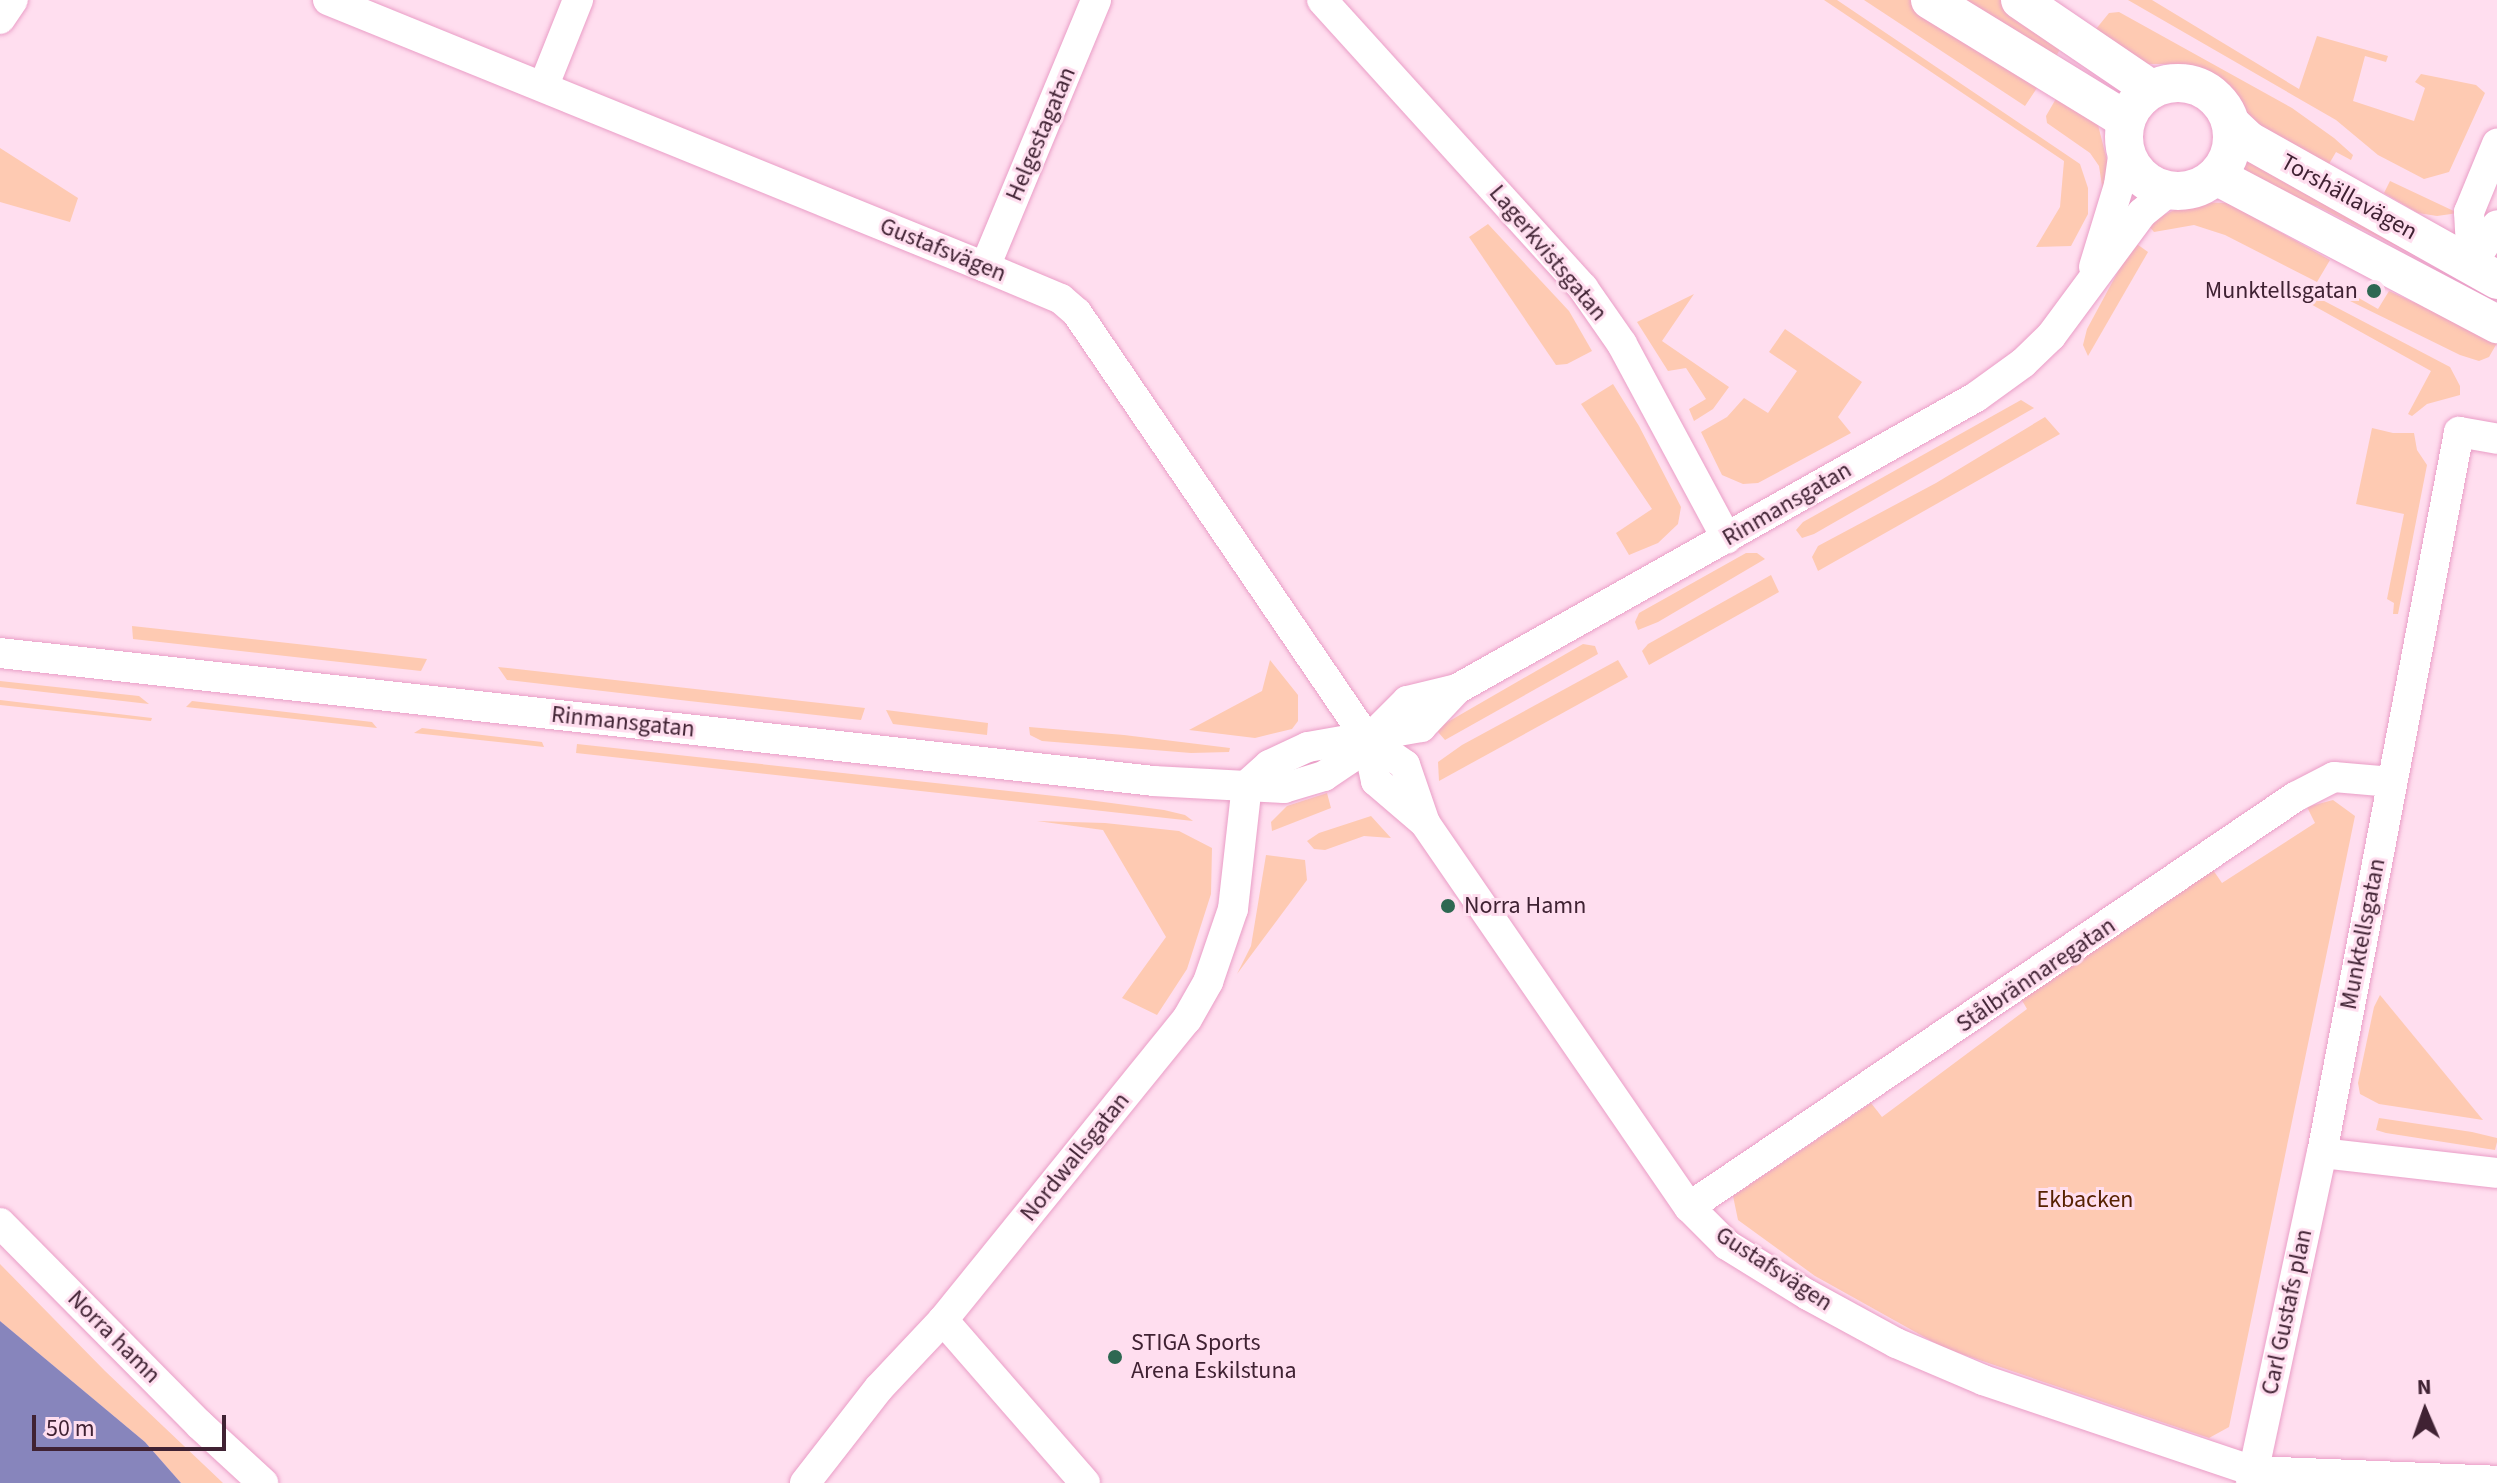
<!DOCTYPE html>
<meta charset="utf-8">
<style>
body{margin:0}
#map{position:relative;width:2497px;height:1483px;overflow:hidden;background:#ffdeef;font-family:"Source Sans 3",sans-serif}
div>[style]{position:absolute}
.green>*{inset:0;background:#fecab2}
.water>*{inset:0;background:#8785bc}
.roads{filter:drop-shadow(0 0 2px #ea9ec7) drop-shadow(0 0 2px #ea9ec7)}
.minor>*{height:30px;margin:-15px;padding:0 15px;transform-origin:15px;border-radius:15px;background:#fff}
.major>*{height:38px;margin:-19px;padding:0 19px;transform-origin:19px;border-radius:19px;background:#fff}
.major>.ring{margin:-19px;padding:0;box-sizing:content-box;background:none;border:38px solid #fff;border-radius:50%}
.dots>*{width:22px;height:22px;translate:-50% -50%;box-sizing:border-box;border:4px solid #ffdeef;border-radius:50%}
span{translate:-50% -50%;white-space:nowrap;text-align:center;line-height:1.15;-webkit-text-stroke:6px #ffdeef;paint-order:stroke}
.street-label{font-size:24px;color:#402233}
.poi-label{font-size:24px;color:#402233}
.right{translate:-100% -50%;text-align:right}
.left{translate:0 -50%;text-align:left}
.park-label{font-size:24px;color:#572101}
.north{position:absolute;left:2385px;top:1371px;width:80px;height:80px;-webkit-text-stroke:6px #ffdeef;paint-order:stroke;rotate:358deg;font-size:22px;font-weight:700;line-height:32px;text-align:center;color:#402233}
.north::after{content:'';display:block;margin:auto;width:28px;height:36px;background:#402233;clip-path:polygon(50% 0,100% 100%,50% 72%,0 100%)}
.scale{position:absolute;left:32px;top:1415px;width:194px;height:36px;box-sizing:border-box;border:4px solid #402233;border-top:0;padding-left:10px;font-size:24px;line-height:28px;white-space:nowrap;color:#402233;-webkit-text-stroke:6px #ffdeef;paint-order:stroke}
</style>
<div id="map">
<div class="green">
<i style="clip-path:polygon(1824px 0,1837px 0,2080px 164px,2088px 188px,2088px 214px,2071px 246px,2036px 247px,2060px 207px,2064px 161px)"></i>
<i style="clip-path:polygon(1864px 0,1910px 0,1960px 35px,2043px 79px,2025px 106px)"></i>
<i style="clip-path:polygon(1954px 0,2001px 0,2063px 44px,2051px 65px)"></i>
<i style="clip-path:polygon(2128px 0,2152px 0,2299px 89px,2317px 36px,2388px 56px,2386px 62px,2365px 56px,2353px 101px,2414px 121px,2425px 88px,2415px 82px,2421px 74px,2476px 85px,2485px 93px,2449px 172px,2424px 179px,2378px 155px,2336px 120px)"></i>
<i style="clip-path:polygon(2119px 12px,2292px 108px,2334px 138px,2353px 155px,2351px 160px,2336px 152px,2329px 164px,2286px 151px,2245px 115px,2232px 91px,2210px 71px,2183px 64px,2144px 64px,2090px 44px,2096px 29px,2109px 13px)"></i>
<i style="clip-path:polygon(2061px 90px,2098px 125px,2110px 172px,2103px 192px,2099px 166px,2090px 153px,2047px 123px,2046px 116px)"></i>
<i style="clip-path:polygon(2245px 147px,2433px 265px,2317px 206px,2274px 192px,2237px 172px)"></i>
<i style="clip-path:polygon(0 148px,78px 198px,70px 222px,0 202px)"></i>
<i style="clip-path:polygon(2390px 181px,2458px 213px,2437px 216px,2418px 213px,2384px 193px)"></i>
<i style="clip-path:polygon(2192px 202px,2228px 203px,2330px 260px,2317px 282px,2225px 235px,2194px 225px,2154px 232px,2146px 223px)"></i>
<i style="clip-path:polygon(1488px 224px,1569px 311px,1592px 351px,1567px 364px,1556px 365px,1469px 237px)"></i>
<i style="clip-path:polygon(2134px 242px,2148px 252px,2088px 356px,2083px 345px,2087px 329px)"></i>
<i style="clip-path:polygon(2329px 281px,2378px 309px,2389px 291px,2413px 302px,2453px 310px,2497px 335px,2497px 343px,2489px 357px,2479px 361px,2460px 355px,2348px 300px,2326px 288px)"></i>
<i style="clip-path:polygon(2309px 293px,2450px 367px,2460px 386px,2460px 395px,2427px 404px,2412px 416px,2408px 414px,2431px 371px,2298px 297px)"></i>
<i style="clip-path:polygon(1694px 294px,1662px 341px,1729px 387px,1713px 409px,1694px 421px,1689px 409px,1706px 399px,1686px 368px,1668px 371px,1637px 322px)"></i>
<i style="clip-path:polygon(1785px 329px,1862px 382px,1838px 417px,1851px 433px,1758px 483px,1743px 484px,1722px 475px,1701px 432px,1727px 417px,1744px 398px,1768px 413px,1797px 371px,1769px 352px)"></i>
<i style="clip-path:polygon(1613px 384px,1639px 426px,1681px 507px,1678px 524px,1658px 543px,1629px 555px,1616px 533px,1652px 509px,1581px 404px)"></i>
<i style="clip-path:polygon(2021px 400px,2034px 408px,1814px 534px,1802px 538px,1796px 530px,1803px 522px)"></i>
<i style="clip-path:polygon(2045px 417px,2060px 434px,1818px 571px,1812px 557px,1818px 546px,1936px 483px)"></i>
<i style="clip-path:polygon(2372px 428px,2393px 433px,2414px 433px,2417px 450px,2427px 465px,2398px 614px,2393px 614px,2394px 603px,2387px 599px,2404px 514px,2356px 504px)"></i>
<i style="clip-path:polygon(1746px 553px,1757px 553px,1765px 559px,1658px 622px,1638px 630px,1635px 622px,1639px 613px)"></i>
<i style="clip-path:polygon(1771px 575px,1779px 592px,1649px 665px,1642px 651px,1648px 644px)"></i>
<i style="clip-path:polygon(132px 626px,306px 645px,427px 659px,421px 671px,133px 639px)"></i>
<i style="clip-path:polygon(1583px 644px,1595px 646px,1598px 654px,1445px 740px,1438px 732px,1439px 727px)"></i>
<i style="clip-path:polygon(1270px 660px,1298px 695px,1298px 721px,1292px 729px,1255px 738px,1189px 730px,1262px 691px)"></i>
<i style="clip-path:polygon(1618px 660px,1628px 677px,1439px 781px,1438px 762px,1462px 745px)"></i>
<i style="clip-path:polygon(498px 667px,766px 697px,865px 708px,861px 720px,689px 701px,507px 680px)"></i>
<i style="clip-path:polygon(0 681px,139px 696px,149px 704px,0 687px)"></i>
<i style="clip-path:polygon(0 700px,152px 718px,151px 721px,0 705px)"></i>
<i style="clip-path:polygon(192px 701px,372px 722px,377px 728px,186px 707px)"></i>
<i style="clip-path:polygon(886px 710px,988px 723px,987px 735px,893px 724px)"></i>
<i style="clip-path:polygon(1029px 727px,1124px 735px,1230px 748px,1229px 752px,1191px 753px,1042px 741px,1030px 735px)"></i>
<i style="clip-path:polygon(422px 728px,542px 742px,544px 747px,414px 733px)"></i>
<i style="clip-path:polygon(577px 744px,1073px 798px,1164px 810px,1185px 815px,1193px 821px,576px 753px)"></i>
<i style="clip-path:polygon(1327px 793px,1331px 808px,1272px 831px,1271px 822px,1287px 806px)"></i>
<i style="clip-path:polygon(2333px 800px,2355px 816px,2229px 1427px,2209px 1438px,1944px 1348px,1815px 1276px,1738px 1220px,1733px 1196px,1871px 1103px,1882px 1117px,2027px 1009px,2020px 997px,2211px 867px,2222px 883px,2315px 823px,2307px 807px)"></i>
<i style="clip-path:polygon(1371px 816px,1391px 838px,1364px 836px,1325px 850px,1314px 849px,1307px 841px,1319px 833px)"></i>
<i style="clip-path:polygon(1037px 821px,1105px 823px,1179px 831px,1212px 848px,1211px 894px,1187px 969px,1157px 1015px,1122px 998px,1166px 937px,1103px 830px)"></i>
<i style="clip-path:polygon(1266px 855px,1305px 860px,1307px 880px,1237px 974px,1251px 946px)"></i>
<i style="clip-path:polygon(2380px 995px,2483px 1120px,2379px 1104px,2360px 1094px,2358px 1083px,2374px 1007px)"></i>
<i style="clip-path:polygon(2379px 1118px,2472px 1132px,2497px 1138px,2497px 1142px,2495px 1150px,2386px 1133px,2376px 1130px)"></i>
<i style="clip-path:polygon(0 1264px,105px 1371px,223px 1483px,181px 1483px,145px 1442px,0 1321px)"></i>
</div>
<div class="water">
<i style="clip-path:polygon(0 1321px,145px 1442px,181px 1483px,0 1483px)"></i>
</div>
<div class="roads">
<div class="minor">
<i style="left:328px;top:0;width:709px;rotate:22.12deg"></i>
<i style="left:985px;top:267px;width:82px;rotate:22.8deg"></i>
<i style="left:1061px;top:299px;width:21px;rotate:41deg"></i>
<i style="left:1077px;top:313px;width:515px;rotate:55.75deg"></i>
<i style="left:1367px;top:739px;width:46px;rotate:34.4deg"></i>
<i style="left:1405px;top:765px;width:61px;rotate:71deg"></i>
<i style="left:1425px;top:823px;width:466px;rotate:55.5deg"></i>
<i style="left:1689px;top:1207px;width:54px;rotate:45deg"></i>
<i style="left:1727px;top:1245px;width:95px;rotate:31.7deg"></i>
<i style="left:1808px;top:1295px;width:100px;rotate:28.6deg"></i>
<i style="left:1896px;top:1343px;width:95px;rotate:23deg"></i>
<i style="left:1983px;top:1380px;width:285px;rotate:18.6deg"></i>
<i style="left:2253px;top:1471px;width:244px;rotate:2.3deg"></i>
<i style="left:1322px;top:0;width:389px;rotate:47.8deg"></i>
<i style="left:1583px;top:288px;width:68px;rotate:55.1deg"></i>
<i style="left:1622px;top:344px;width:221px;rotate:61.7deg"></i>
<i style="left:0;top:19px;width:23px;rotate:-56deg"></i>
<i style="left:544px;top:85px;width:92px;rotate:-68.2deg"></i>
<i style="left:2472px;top:264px;width:52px;rotate:-93.3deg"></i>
<i style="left:2469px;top:212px;width:74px;rotate:-67.6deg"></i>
<i style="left:2472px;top:264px;width:46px;rotate:-57.3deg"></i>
<i style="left:985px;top:267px;width:289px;rotate:-67.4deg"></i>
<i style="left:2094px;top:267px;width:86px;rotate:-73deg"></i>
<i style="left:2119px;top:185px;width:36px;rotate:-82deg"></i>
<i style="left:0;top:653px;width:1160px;rotate:6.33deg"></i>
<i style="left:1153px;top:781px;width:131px;rotate:3.1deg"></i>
<i style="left:1284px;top:788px;width:42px;rotate:-16.7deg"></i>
<i style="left:1324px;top:776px;width:30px;rotate:-34deg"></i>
<i style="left:1349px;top:759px;width:82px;rotate:-45deg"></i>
<i style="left:1407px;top:701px;width:51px;rotate:-13.5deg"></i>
<i style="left:1457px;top:689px;width:596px;rotate:-29.36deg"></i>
<i style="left:1976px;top:397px;width:58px;rotate:-35.9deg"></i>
<i style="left:2023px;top:363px;width:39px;rotate:-44deg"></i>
<i style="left:2051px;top:336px;width:153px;rotate:-53.5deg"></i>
<i style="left:2142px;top:213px;width:35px;rotate:-39deg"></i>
<i style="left:1367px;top:739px;width:43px;rotate:77.9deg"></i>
<i style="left:1376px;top:781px;width:65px;rotate:40.6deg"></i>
<i style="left:1247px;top:785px;width:30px;rotate:-42deg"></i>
<i style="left:1269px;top:765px;width:43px;rotate:-24.8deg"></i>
<i style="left:1308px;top:747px;width:115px;rotate:-10deg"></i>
<i style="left:1421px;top:727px;width:52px;rotate:-46.5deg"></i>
<i style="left:2322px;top:1153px;width:176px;rotate:6.5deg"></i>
<i style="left:1689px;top:1207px;width:732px;rotate:-34.08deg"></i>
<i style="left:2295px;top:797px;width:44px;rotate:-27.1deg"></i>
<i style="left:2334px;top:777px;width:58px;rotate:4.9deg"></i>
<i style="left:0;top:1223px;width:284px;rotate:45.3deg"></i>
<i style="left:200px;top:1425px;width:86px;rotate:42.6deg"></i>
<i style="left:943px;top:1320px;width:216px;rotate:48.9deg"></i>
<i style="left:805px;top:1483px;width:120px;rotate:-52.1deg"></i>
<i style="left:879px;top:1388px;width:93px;rotate:-46.7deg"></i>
<i style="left:943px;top:1320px;width:387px;rotate:-51deg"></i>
<i style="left:1187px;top:1019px;width:43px;rotate:-60.4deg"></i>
<i style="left:1208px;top:982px;width:77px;rotate:-71.1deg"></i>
<i style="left:1233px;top:909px;width:125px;rotate:-83.6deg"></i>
<i style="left:2251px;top:1483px;width:338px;rotate:-77.9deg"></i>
<i style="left:2322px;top:1153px;width:734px;rotate:-79.24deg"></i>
<i style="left:2459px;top:432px;width:39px;rotate:10deg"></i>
</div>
<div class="major">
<i style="left:1930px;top:0;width:230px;rotate:31.5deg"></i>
<i style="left:2020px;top:0;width:158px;rotate:34.2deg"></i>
<i class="ring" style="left:2124px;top:83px;width:70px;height:70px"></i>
<i style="left:2231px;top:124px;width:23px;rotate:43deg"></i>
<i style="left:2248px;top:140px;width:286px;rotate:29.3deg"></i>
<i style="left:2216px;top:176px;width:318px;rotate:27.8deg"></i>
</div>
</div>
<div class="dots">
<i style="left:2374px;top:291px;background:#2e6852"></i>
<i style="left:1448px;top:906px;background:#2e6852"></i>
<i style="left:1115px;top:1357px;background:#2e6852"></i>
</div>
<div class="street-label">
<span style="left:1041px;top:134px;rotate:-67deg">Helgestagatan</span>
<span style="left:2349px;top:197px;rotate:29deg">Torshällavägen</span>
<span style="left:943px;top:250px;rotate:22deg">Gustafsvägen</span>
<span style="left:1548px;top:253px;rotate:50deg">Lagerkvistsgatan</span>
<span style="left:1787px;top:504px;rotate:-30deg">Rinmansgatan</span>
<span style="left:623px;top:722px;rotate:6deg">Rinmansgatan</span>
<span style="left:2363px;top:934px;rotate:-79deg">Munktellsgatan</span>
<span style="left:2036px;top:975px;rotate:-34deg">Stålbrännaregatan</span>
<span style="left:1075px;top:1157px;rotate:-51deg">Nordwallsgatan</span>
<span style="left:1774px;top:1269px;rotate:33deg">Gustafsvägen</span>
<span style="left:2287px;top:1312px;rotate:-78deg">Carl Gustafs plan</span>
<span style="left:114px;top:1337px;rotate:45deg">Norra hamn</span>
</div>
<div class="poi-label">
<span class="right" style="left:2358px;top:291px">Munktellsgatan</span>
<span class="left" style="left:1464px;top:906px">Norra Hamn</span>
<span class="left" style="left:1131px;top:1357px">STIGA Sports<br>Arena Eskilstuna</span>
</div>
<div class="park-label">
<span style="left:2085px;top:1200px">Ekbacken</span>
</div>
<div class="north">N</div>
<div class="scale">50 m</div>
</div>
